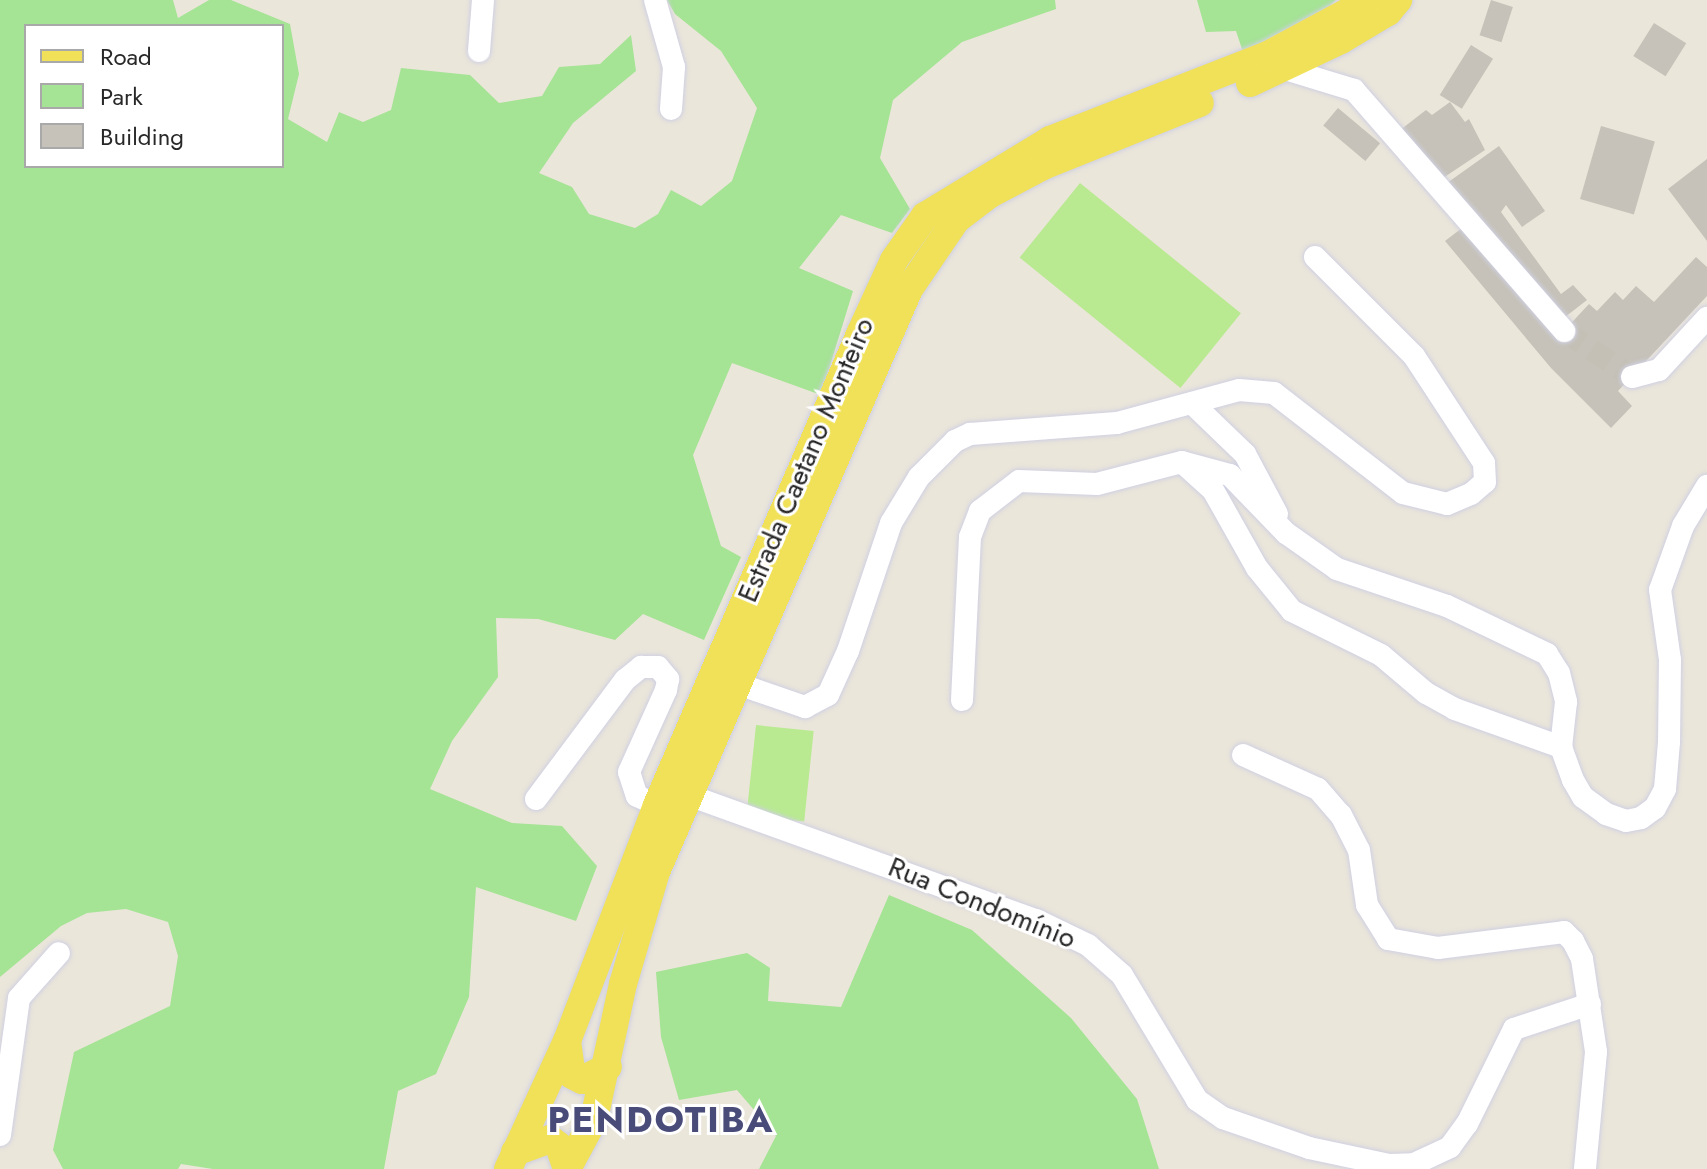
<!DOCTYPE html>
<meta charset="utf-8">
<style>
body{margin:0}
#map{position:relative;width:1707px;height:1169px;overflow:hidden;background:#ebe6da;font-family:Jost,sans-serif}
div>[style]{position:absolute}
.green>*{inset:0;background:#a5e395}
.pitch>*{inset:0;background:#b9ea91;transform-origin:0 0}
.building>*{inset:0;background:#c6c2b9;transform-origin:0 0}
.minor-tunnel>*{height:22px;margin-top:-11px;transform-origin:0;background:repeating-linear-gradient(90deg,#c4c0b6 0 22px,transparent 0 33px)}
.roads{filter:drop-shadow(0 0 2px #cfd0e2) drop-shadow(0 0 2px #cfd0e2)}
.minor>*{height:22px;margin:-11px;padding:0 11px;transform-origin:11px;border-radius:11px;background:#fff}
.major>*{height:28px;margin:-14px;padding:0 14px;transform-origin:14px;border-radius:14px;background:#f1e159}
span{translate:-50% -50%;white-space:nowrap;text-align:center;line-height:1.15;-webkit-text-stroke:6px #fff;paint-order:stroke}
.street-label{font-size:28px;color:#282828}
.district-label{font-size:36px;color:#494b79;font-weight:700;letter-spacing:2px}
.legend{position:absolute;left:24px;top:24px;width:260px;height:144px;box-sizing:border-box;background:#fff;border:2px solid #a9a9a9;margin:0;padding:10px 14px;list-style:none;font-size:24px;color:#282828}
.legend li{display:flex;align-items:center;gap:16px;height:40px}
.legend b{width:40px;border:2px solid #a9a9a9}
</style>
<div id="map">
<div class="green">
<i style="clip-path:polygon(evenodd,0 0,173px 0,178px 18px,209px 0,231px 0,290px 24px,299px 74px,288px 119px,327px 142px,339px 112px,363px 122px,391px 110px,401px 68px,470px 75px,499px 103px,542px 96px,559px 67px,600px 64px,631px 35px,636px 71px,573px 123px,539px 173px,572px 187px,589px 214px,635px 228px,658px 214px,671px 190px,701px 206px,732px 181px,757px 108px,721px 51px,675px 14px,667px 0,1055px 0,1056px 9px,962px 42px,893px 100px,880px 158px,910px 209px,892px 233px,841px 215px,799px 268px,853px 291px,821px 395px,732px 363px,693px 455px,721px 546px,741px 557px,704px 640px,643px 614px,615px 640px,538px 619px,496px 618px,498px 677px,452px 741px,430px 789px,512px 823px,562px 826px,597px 866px,576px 921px,476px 887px,469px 997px,436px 1074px,398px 1091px,384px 1169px,213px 1169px,181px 1164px,178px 1169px,63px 1169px,53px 1150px,74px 1052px,170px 1006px,178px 956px,168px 922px,126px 909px,87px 913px,61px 926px,0 977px,0 0,26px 26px,282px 26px,282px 166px,26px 166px,26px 26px)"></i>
<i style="clip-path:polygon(1197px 0,1336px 0,1313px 21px,1243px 52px,1236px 31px,1206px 32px)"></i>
<i style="clip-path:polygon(889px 895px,972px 930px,1071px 1018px,1137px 1099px,1159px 1169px,759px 1169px,776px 1136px,737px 1090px,679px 1100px,661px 1037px,656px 972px,747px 953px,770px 968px,768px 1001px,841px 1007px)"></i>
</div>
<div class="pitch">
<i style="left:1080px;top:183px;width:207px;height:96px;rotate:39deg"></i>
<i style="left:756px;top:725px;width:58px;height:91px;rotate:6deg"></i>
</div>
<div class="building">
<i style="left:1491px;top:0;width:23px;height:37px;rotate:18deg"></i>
<i style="left:1654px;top:23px;width:38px;height:39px;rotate:32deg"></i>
<i style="left:1471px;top:45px;width:26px;height:59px;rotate:32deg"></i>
<i style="clip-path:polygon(1450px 102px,1465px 122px,1469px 119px,1485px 150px,1434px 184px,1395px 134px,1426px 110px,1432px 115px)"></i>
<i style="left:1338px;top:108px;width:55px;height:23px;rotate:40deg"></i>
<i style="left:1601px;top:126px;width:56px;height:76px;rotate:16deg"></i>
<i style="clip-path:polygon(1499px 146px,1545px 211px,1522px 227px,1506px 205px,1501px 212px,1561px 294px,1573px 285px,1587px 300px,1556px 324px,1440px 188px)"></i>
<i style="clip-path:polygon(1707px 159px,1707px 241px,1668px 189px)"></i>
<i style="clip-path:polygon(1462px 228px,1561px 334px,1589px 304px,1597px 311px,1615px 292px,1623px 300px,1636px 286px,1654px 302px,1696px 257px,1707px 267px,1707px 296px,1618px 391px,1632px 406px,1611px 428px,1551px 368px,1445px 241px)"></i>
</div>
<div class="minor-tunnel">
<i style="left:1564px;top:331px;width:82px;rotate:34.1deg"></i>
</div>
<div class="roads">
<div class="minor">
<i style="left:655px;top:0;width:70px;rotate:74.2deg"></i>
<i style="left:674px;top:67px;width:42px;rotate:94.1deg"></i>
<i style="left:479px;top:51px;width:51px;rotate:-85.5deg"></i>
<i style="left:1285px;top:69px;width:72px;rotate:16.9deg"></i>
<i style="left:1354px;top:90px;width:320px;rotate:48.9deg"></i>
<i style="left:1632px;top:377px;width:28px;rotate:-15deg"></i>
<i style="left:1659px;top:370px;width:71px;rotate:-47.3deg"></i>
<i style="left:1194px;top:405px;width:71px;rotate:43.9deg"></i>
<i style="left:1245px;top:454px;width:68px;rotate:61.9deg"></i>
<i style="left:1183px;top:463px;width:40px;rotate:42deg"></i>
<i style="left:1213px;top:490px;width:90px;rotate:60.6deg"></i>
<i style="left:1257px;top:568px;width:55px;rotate:50.9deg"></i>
<i style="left:1292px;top:611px;width:99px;rotate:26.3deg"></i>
<i style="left:1381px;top:655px;width:59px;rotate:40.2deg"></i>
<i style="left:1426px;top:693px;width:33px;rotate:29deg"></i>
<i style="left:1455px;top:709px;width:113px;rotate:19.7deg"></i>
<i style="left:741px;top:685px;width:68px;rotate:19deg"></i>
<i style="left:805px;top:707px;width:26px;rotate:-28deg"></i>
<i style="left:828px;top:695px;width:48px;rotate:-65.6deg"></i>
<i style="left:848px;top:651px;width:135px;rotate:-71.4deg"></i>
<i style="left:891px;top:523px;width:54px;rotate:-58.7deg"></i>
<i style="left:919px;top:477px;width:51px;rotate:-45deg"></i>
<i style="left:955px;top:441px;width:17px;rotate:-25deg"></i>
<i style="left:970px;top:434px;width:147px;rotate:-4.3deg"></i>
<i style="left:1117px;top:423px;width:126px;rotate:-15.1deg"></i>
<i style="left:1239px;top:390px;width:35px;rotate:5deg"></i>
<i style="left:1274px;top:393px;width:163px;rotate:37.8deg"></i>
<i style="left:1403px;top:493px;width:45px;rotate:14deg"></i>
<i style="left:1447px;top:504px;width:26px;rotate:-23deg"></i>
<i style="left:1471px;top:494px;width:18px;rotate:-41deg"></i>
<i style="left:1485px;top:482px;width:19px;rotate:-93deg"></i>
<i style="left:1484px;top:463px;width:128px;rotate:-123.2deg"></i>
<i style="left:1414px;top:356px;width:140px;rotate:-135deg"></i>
<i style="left:962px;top:700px;width:163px;rotate:-87.2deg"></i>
<i style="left:970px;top:537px;width:28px;rotate:-69deg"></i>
<i style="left:980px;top:511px;width:49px;rotate:-37.6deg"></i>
<i style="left:1019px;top:481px;width:78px;rotate:2.2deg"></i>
<i style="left:1097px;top:484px;width:88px;rotate:-14.5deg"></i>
<i style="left:1182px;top:462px;width:50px;rotate:15.2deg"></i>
<i style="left:1230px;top:475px;width:81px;rotate:46deg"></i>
<i style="left:1286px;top:533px;width:62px;rotate:35.2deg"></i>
<i style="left:1337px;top:569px;width:116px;rotate:18.6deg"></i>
<i style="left:1447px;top:606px;width:111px;rotate:25.6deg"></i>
<i style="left:1547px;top:654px;width:22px;rotate:58deg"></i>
<i style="left:1559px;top:673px;width:30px;rotate:76deg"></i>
<i style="left:1566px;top:702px;width:45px;rotate:96.3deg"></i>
<i style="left:1561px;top:747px;width:35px;rotate:70deg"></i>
<i style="left:1573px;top:780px;width:20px;rotate:60deg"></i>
<i style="left:1583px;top:797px;width:29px;rotate:36deg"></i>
<i style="left:1606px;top:814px;width:21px;rotate:19deg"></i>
<i style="left:1626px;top:821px;width:15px;rotate:-11deg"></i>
<i style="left:1641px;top:818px;width:17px;rotate:-36deg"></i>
<i style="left:1655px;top:808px;width:21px;rotate:-62deg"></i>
<i style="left:1665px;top:789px;width:47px;rotate:-85.1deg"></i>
<i style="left:1669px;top:742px;width:82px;rotate:-89.3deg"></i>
<i style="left:1670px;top:660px;width:71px;rotate:-98.1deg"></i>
<i style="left:1660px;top:590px;width:68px;rotate:-70.2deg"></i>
<i style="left:1683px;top:526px;width:47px;rotate:-59deg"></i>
<i style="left:1243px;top:755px;width:82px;rotate:24.4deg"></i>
<i style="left:1318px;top:789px;width:35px;rotate:49deg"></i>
<i style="left:1341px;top:815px;width:39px;rotate:63deg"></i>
<i style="left:1359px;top:850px;width:56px;rotate:81.7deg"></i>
<i style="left:1367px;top:905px;width:40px;rotate:58deg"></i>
<i style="left:1388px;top:939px;width:51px;rotate:10.2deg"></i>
<i style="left:1438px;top:948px;width:127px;rotate:-7.2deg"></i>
<i style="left:1564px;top:932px;width:13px;rotate:45deg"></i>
<i style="left:1573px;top:941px;width:20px;rotate:63deg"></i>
<i style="left:1582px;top:959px;width:94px;rotate:81.4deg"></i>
<i style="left:1596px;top:1052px;width:118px;rotate:95.4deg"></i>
<i style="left:691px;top:796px;width:367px;rotate:19.8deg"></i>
<i style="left:1036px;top:920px;width:58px;rotate:25.7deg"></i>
<i style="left:1088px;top:945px;width:45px;rotate:41.4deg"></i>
<i style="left:1122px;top:975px;width:146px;rotate:59deg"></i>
<i style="left:1197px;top:1100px;width:32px;rotate:35deg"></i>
<i style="left:1223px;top:1118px;width:91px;rotate:19.2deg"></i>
<i style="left:1309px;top:1148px;width:82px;rotate:12deg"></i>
<i style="left:1389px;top:1165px;width:25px;rotate:-2deg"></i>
<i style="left:1414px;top:1164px;width:40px;rotate:-25deg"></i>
<i style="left:1450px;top:1147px;width:29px;rotate:-54deg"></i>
<i style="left:1467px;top:1124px;width:106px;rotate:-63.7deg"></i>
<i style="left:1514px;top:1029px;width:80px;rotate:-18.2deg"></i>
<i style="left:536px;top:799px;width:149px;rotate:-53.2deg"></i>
<i style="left:625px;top:680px;width:21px;rotate:-39deg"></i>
<i style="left:641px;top:667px;width:17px"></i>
<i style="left:658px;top:667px;width:16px;rotate:50deg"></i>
<i style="left:668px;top:679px;width:11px;rotate:100deg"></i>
<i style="left:666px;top:690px;width:90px;rotate:114.3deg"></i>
<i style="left:629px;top:772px;width:25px;rotate:72deg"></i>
<i style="left:637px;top:796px;width:22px;rotate:24deg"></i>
<i style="left:0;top:1135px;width:138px;rotate:-82.1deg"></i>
<i style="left:19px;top:998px;width:60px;rotate:-48.4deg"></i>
</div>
<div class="major">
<i style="left:1250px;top:83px;width:101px;rotate:-25.3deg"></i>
<i style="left:1341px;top:40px;width:55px;rotate:-30.8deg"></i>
<i style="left:1388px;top:12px;width:16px;rotate:-50deg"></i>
<i style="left:567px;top:1041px;width:34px;rotate:82deg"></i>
<i style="left:572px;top:1075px;width:11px;rotate:27deg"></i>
<i style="left:582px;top:1080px;width:29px;rotate:-27deg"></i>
<i style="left:515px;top:1152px;width:37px;rotate:-20deg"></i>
<i style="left:550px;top:1139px;width:11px;rotate:38deg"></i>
<i style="left:559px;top:1146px;width:24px;rotate:71deg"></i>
<i style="left:508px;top:1169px;width:141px;rotate:-65.3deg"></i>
<i style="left:567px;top:1041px;width:253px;rotate:-69.1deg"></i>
<i style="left:657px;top:805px;width:513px;rotate:-66.68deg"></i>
<i style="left:860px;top:334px;width:81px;rotate:-65.3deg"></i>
<i style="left:894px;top:260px;width:54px;rotate:-54.8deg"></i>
<i style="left:925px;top:216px;width:146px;rotate:-31.3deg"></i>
<i style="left:1050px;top:140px;width:232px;rotate:-21.3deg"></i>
<i style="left:1266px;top:56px;width:118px;rotate:-28.3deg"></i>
<i style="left:567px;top:1169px;width:57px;rotate:-61.6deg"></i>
<i style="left:594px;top:1119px;width:138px;rotate:-77.9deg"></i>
<i style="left:623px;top:984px;width:117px;rotate:-73.6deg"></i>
<i style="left:656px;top:872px;width:636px;rotate:-66.54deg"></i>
<i style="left:909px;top:289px;width:83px;rotate:-55.7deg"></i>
<i style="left:956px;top:220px;width:43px;rotate:-37.4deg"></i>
<i style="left:990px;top:194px;width:60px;rotate:-27.8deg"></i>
<i style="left:1043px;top:166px;width:169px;rotate:-21.9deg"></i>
</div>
</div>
<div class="street-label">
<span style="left:806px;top:460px;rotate:-67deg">Estrada Caetano Monteiro</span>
<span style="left:982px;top:903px;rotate:22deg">Rua Condomínio</span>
</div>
<div class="district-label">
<span style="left:661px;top:1120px">PENDOTIBA</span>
</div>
<ul class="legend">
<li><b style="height:10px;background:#f1e159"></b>Road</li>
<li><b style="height:22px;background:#a5e395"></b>Park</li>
<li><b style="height:22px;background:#c6c2b9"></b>Building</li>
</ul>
</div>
